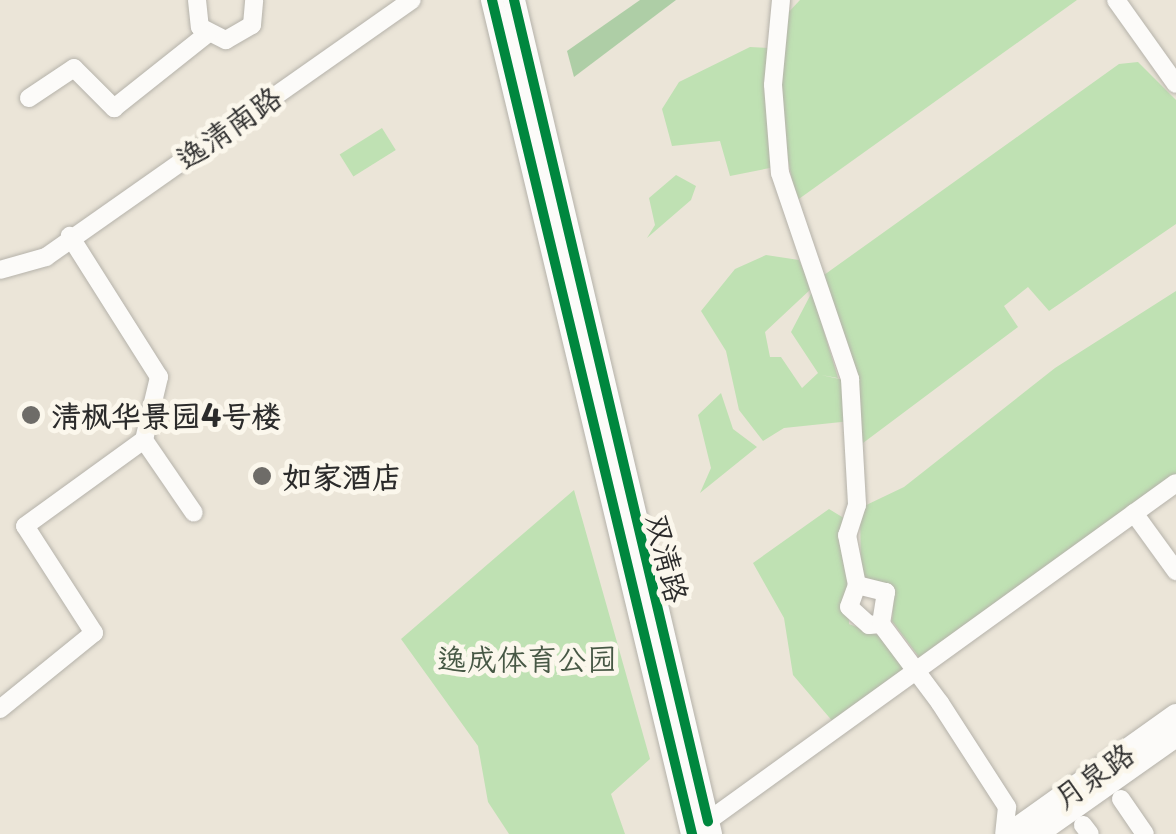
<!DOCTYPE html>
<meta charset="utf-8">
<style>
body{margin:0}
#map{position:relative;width:1176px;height:834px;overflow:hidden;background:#ebe5d8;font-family:"Playpen Sans","LXGW WenKai TC",sans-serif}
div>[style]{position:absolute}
.green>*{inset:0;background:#bfe1b3;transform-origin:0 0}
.forest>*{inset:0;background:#aecea6}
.roads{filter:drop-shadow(0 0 2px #b5b2aa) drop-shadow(0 0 2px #b5b2aa)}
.minor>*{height:18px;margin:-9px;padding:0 9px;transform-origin:9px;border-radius:9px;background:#fcfbf9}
.secondary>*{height:22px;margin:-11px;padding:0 11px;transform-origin:11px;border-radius:11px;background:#fcfbf9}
.cycleway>*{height:10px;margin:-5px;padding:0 5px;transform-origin:5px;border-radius:5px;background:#00873e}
.dots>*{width:28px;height:28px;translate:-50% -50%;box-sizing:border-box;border:5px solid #fbf7ec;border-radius:50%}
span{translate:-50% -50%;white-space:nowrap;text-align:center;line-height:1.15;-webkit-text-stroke:10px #fbf7ec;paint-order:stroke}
.street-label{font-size:30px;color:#2b2b2b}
.poi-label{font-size:30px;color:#2b2b2b;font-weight:700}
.left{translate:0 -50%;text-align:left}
.park-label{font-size:30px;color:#475845}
</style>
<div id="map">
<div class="green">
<i style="clip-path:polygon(800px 0,1077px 0,796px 201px,782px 128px,782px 60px,785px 16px)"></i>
<i style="clip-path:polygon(750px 47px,769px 48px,775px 167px,730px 176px,720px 141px,672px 146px,662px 109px,679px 82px)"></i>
<i style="clip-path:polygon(1138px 62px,1176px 100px,1176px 224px,1049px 311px,1028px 287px,1004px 306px,1018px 327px,863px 443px,824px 275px,1119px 64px)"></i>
<i style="left:382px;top:128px;width:26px;height:50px;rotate:58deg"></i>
<i style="clip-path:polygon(676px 175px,696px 186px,691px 200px,647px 238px,655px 225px,649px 198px)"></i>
<i style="clip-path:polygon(766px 255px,799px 260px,812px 288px,765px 332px,770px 357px,781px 357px,802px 388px,818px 373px,791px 332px,812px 292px,838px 378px,821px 375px,849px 381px,851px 421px,784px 428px,763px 441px,739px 410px,726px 351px,701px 311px,735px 269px)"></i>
<i style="clip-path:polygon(1176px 291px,1176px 479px,922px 661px,892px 621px,894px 594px,861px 580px,860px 508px,904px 487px,1055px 368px)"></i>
<i style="clip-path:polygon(721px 393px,733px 429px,757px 447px,700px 493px,711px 468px,698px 415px)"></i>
<i style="clip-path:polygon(574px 490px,650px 759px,611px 794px,625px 834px,509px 834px,488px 802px,478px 746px,401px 639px)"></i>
<i style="clip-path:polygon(829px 509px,847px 520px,849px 624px,885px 638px,906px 671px,834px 723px,793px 675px,784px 618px,753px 563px)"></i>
</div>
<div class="forest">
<i style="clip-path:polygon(640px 0,676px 0,574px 77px,567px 51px)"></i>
</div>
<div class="roads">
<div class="minor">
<i style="left:197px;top:0;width:27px;rotate:84deg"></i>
<i style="left:200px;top:27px;width:29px;rotate:27deg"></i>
<i style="left:226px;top:40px;width:30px;rotate:-30deg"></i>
<i style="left:252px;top:25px;width:25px;rotate:-85deg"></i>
<i style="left:781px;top:0;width:85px;rotate:95.4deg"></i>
<i style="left:773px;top:85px;width:88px;rotate:85.5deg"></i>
<i style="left:780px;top:173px;width:218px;rotate:71.2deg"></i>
<i style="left:850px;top:379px;width:126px;rotate:86.8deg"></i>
<i style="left:857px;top:505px;width:32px;rotate:108deg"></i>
<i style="left:847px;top:535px;width:51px;rotate:78.7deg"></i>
<i style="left:857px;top:585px;width:23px;rotate:110deg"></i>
<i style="left:849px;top:607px;width:27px;rotate:42deg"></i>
<i style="left:869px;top:625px;width:12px;rotate:-5deg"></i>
<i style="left:881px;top:624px;width:99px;rotate:53.2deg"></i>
<i style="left:940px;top:703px;width:124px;rotate:57.2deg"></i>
<i style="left:1007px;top:807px;width:27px;rotate:96deg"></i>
<i style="left:1116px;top:0;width:103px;rotate:54.5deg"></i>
<i style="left:29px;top:98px;width:54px;rotate:-33.7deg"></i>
<i style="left:74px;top:68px;width:57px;rotate:45deg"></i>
<i style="left:114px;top:108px;width:119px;rotate:-38.5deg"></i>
<i style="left:0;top:270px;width:48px;rotate:-15.8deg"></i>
<i style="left:46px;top:257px;width:447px;rotate:-35.1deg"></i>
<i style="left:144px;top:440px;width:88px;rotate:55.6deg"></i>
<i style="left:1134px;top:513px;width:72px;rotate:54.1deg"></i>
<i style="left:857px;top:585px;width:30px;rotate:14deg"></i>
<i style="left:886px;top:592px;width:32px;rotate:99deg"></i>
<i style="left:0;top:709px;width:121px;rotate:-39deg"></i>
<i style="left:94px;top:633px;width:127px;rotate:-122.8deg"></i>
<i style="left:25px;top:526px;width:147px;rotate:-35.9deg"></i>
<i style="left:144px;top:440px;width:65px;rotate:-76.6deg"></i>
<i style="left:159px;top:377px;width:167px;rotate:-122.3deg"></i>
<i style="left:1121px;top:799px;width:42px;rotate:55.6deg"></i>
<i style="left:708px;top:821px;width:577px;rotate:-35.84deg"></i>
<i style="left:1083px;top:825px;width:11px;rotate:52deg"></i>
</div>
<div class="secondary">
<i style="left:492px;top:0;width:858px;rotate:76.51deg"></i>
<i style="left:514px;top:0;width:857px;rotate:76.71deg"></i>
<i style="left:1009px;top:834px;width:205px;rotate:-35.5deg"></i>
<i style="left:1037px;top:834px;width:170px;rotate:-35.2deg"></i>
</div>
</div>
<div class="cycleway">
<i style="left:492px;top:0;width:858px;rotate:76.51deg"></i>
<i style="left:514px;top:0;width:844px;rotate:76.71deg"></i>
</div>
<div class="dots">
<i style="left:31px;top:415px;background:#6e6c68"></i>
<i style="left:262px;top:476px;background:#6e6c68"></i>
</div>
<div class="street-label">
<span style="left:228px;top:127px;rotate:-35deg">逸清南路</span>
<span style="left:668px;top:558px;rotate:76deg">双清路</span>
<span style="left:1093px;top:775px;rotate:-35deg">月泉路</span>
</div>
<div class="poi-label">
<span class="left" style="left:51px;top:415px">清枫华景园4号楼</span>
<span class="left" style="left:282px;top:476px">如家酒店</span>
</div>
<div class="park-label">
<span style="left:527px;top:658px">逸成体育公园</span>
</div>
</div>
